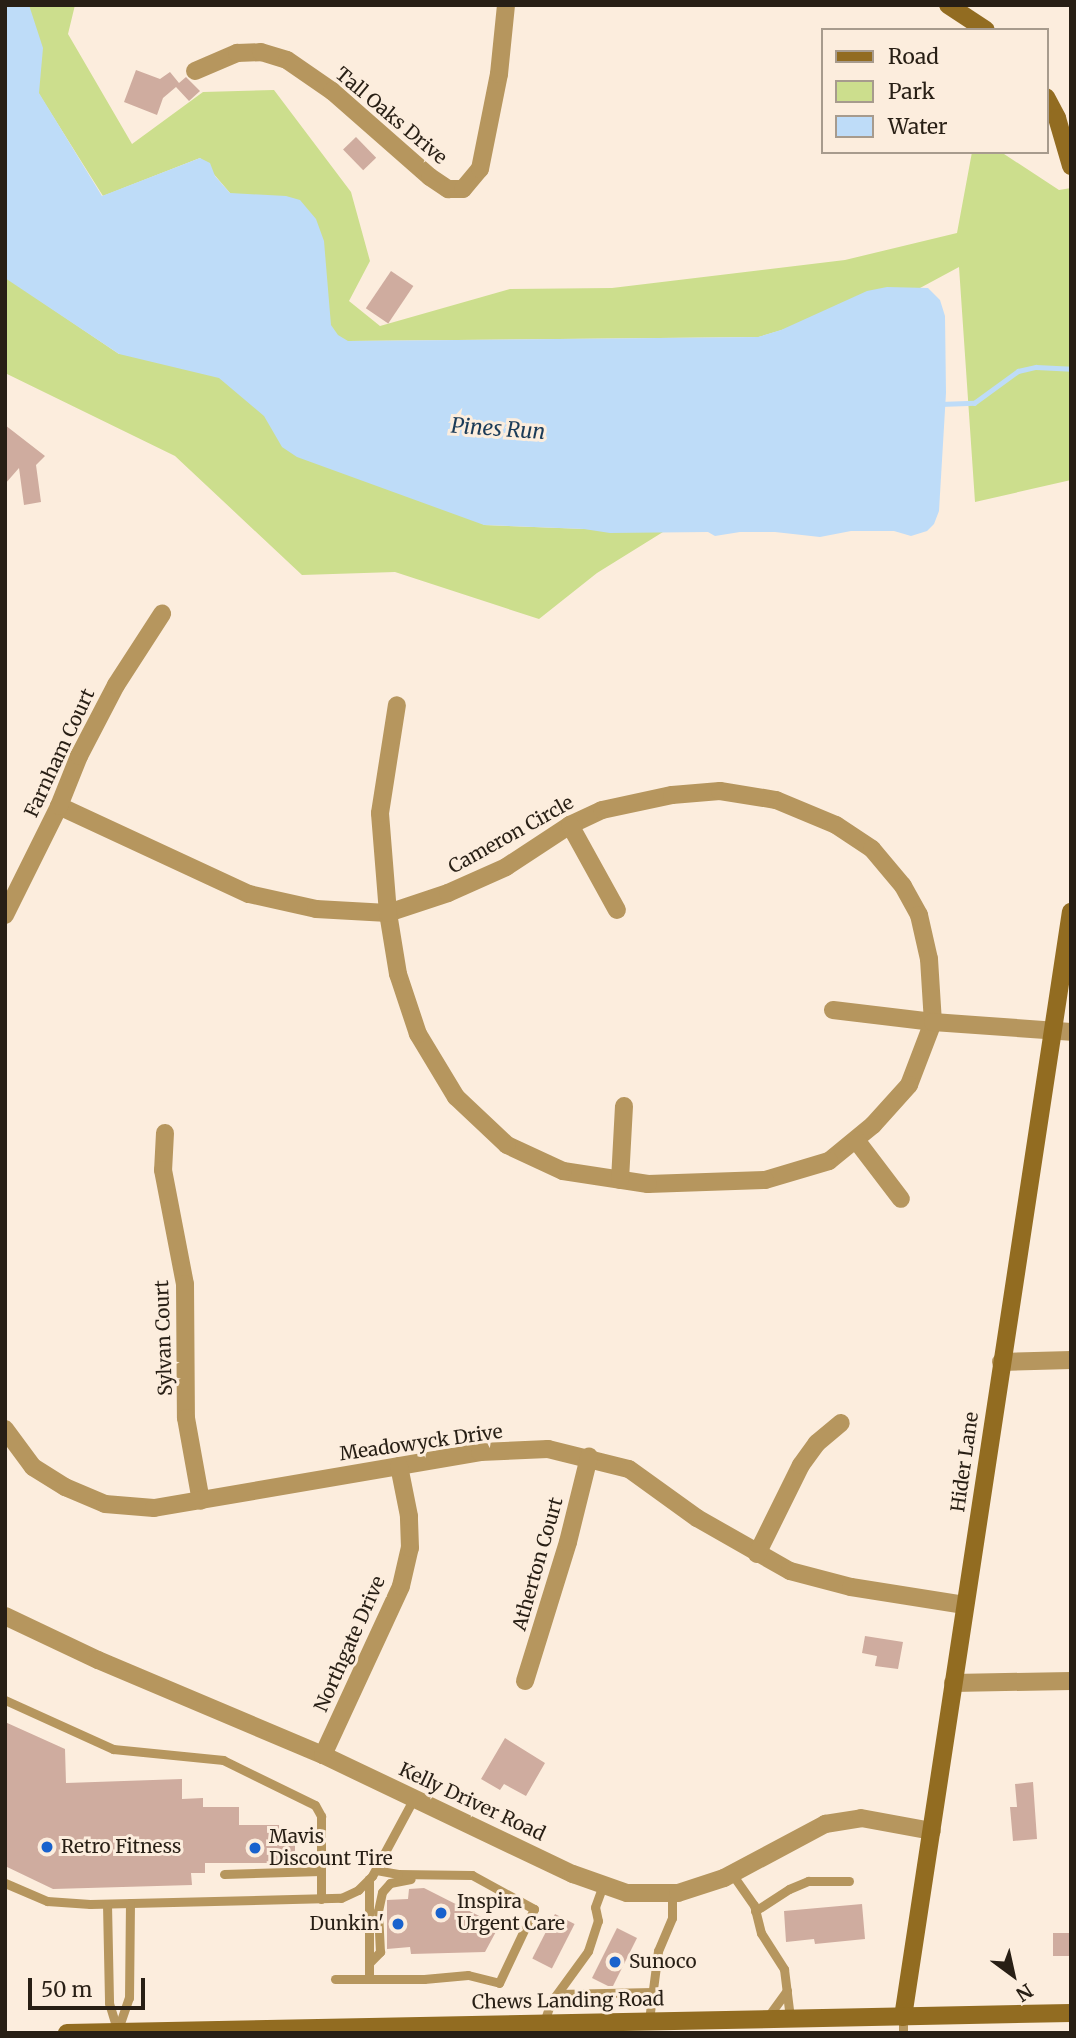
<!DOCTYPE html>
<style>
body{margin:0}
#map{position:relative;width:1076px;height:2038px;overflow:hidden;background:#fceddd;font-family:Merriweather,serif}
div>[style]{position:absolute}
.green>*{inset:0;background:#ccde8d}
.water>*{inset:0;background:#bedcf8}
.stream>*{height:4.5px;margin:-2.25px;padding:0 2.25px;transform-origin:2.25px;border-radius:2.25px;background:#bedcf8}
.building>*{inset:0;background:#cfac9f;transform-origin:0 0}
.lane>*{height:9px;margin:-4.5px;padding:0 4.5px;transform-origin:4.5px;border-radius:4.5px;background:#b6965e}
.street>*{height:18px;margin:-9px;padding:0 9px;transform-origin:9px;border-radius:9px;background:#b6965e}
.secondary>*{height:18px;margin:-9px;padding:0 9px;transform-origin:9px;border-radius:9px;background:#926c21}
.dots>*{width:19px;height:19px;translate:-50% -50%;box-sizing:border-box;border:4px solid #fceddd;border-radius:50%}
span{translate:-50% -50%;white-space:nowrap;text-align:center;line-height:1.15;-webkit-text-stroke:6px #fceddd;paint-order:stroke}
.street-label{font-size:19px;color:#281f15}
.poi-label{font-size:19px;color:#281f15}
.left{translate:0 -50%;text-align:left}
.right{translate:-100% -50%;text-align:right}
.water-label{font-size:21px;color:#1b3b58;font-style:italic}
.frame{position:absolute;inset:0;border:7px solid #281f15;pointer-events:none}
.legend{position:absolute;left:821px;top:28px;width:228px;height:126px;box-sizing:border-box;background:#fceddd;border:2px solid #a79b8d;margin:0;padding:9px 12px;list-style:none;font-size:21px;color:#281f15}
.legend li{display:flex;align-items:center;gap:14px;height:35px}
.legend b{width:35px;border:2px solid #a79b8d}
.north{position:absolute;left:978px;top:1940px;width:70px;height:70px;-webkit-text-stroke:5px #fceddd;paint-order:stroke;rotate:147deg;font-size:19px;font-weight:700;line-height:28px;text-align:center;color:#281f15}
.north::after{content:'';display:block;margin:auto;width:24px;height:32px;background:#281f15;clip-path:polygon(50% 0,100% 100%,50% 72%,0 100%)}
.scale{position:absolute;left:28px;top:1978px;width:117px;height:32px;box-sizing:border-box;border:4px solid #281f15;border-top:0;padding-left:9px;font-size:21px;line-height:24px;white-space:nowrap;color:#281f15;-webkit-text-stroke:5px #fceddd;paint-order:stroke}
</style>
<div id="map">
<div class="green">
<i style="clip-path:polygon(5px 5px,75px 5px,68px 34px,132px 144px,203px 92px,274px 90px,351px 192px,370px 261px,349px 301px,380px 326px,510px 289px,612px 288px,845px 260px,957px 233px,972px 152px,1001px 152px,1059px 190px,1071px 188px,1071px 480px,975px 502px,959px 267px,920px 288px,759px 337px,349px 341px,484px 525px,663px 532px,597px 573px,539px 619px,395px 572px,302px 575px,175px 456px,5px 373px,5px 277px,119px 354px,230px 193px,200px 158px,103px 196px,39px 94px)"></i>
</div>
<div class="water">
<i style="clip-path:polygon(5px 5px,29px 5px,43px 48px,39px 93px,102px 196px,200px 158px,210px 163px,215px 176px,230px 193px,286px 196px,300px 200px,316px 219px,324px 241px,331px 325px,338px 335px,348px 341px,758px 337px,781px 330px,867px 291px,887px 287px,928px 288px,940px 300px,945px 316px,946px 393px,939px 511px,934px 524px,927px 531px,911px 536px,894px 531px,851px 531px,820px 537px,775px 532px,740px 532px,715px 536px,708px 532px,610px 533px,584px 529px,484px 525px,297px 457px,282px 447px,264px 416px,219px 378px,119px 354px,5px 278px)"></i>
</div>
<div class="stream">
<i style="left:940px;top:404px;width:34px;rotate:-2deg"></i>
<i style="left:974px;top:403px;width:54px;rotate:-36deg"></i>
<i style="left:1018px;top:371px;width:18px;rotate:-13deg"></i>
<i style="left:1036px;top:367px;width:35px;rotate:3deg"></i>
</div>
<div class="building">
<i style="clip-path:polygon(136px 70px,160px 79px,170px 72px,179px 83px,186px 77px,200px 91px,189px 101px,176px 87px,163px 98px,157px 115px,124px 102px)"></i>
<i style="left:356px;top:137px;width:29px;height:18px;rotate:46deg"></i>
<i style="left:391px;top:271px;width:27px;height:45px;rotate:34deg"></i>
<i style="clip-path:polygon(5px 425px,45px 456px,36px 465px,41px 502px,24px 505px,19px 468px,5px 484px)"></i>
<i style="clip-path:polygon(865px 1636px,903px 1642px,898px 1669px,875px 1666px,877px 1656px,862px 1653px)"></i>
<i style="clip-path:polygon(5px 1722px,65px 1749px,66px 1783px,182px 1779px,182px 1799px,203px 1798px,203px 1807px,239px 1807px,239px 1825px,279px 1825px,279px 1833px,295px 1833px,295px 1863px,205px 1863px,205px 1873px,191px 1873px,192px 1885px,53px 1889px,5px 1866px)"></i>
<i style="clip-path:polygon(505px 1738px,545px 1763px,526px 1796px,504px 1784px,500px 1790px,481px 1779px)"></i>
<i style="clip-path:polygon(1033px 1782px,1037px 1839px,1013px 1841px,1010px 1807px,1017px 1807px,1015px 1784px)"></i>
<i style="clip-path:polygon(424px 1888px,499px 1926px,485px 1952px,411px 1954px,410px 1947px,387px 1949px,387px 1900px,408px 1899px,409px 1889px)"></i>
<i style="clip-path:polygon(862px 1904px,865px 1939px,815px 1944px,814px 1939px,786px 1942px,784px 1911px)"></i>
<i style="left:555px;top:1914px;width:22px;height:50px;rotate:27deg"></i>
<i style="clip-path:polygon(617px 1928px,637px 1938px,613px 1986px,608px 1986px,592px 1978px)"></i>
<i style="left:1071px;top:1933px;width:23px;height:18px;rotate:90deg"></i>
</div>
<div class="lane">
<i style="left:5px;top:1700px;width:119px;rotate:24.4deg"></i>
<i style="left:113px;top:1749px;width:111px;rotate:5.7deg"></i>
<i style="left:223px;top:1760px;width:102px;rotate:26.1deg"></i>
<i style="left:315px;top:1805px;width:13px;rotate:61deg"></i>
<i style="left:321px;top:1816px;width:83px;rotate:90deg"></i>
<i style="left:224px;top:1874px;width:97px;rotate:-1.8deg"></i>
<i style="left:732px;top:1874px;width:38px;rotate:55deg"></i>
<i style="left:754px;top:1905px;width:29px;rotate:76deg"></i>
<i style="left:761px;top:1933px;width:43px;rotate:57.4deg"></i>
<i style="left:784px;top:1969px;width:49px;rotate:83deg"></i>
<i style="left:5px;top:1883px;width:46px;rotate:23.2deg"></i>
<i style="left:47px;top:1901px;width:43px;rotate:4deg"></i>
<i style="left:90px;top:1904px;width:251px;rotate:-1.4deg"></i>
<i style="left:341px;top:1898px;width:19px;rotate:-25deg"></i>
<i style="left:358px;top:1890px;width:20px;rotate:-45deg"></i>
<i style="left:372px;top:1876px;width:89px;rotate:-61.7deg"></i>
<i style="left:107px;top:1904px;width:99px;rotate:88.8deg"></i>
<i style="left:109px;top:2003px;width:24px;rotate:73deg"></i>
<i style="left:755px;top:1911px;width:40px;rotate:-32.9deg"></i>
<i style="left:789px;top:1889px;width:21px;rotate:-23deg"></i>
<i style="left:808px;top:1881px;width:41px"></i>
<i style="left:369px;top:1963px;width:16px;rotate:-45deg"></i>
<i style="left:380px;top:1952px;width:41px;rotate:-92.8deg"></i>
<i style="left:378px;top:1911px;width:19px;rotate:-78deg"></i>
<i style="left:382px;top:1892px;width:12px;rotate:-48deg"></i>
<i style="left:390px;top:1883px;width:21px;rotate:-11deg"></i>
<i style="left:369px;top:1978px;width:99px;rotate:-90deg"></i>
<i style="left:335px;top:1979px;width:89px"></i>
<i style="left:424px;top:1979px;width:44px;rotate:-5.2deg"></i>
<i style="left:468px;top:1975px;width:32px;rotate:14deg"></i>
<i style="left:499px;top:1983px;width:82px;rotate:-64.7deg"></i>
<i style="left:534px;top:1909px;width:71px;rotate:-151.3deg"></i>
<i style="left:472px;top:1875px;width:74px;rotate:-179.2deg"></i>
<i style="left:398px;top:1874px;width:22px;rotate:-170deg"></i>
<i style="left:558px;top:1994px;width:95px;rotate:-1.2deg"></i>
<i style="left:767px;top:2018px;width:34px;rotate:-54deg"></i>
<i style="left:649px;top:2020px;width:70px;rotate:-82.6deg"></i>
<i style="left:658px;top:1951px;width:36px;rotate:-67deg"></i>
<i style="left:672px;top:1918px;width:25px;rotate:-90deg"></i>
<i style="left:544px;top:2022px;width:21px;rotate:-71deg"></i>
<i style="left:551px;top:2002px;width:63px;rotate:-54deg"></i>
<i style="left:588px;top:1951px;width:32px;rotate:-72deg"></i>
<i style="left:598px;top:1921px;width:14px;rotate:-102deg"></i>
<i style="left:595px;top:1907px;width:23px;rotate:-70deg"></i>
<i style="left:117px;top:2032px;width:36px;rotate:-71deg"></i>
<i style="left:129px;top:1998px;width:95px;rotate:-89.4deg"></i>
<i style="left:903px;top:2033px;width:16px;rotate:-90deg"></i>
</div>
<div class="street">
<i style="left:195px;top:71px;width:46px;rotate:-23.2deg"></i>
<i style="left:237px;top:53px;width:24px;rotate:-2deg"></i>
<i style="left:261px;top:52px;width:27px;rotate:17deg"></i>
<i style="left:287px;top:60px;width:55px;rotate:34.6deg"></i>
<i style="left:332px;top:91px;width:130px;rotate:41.3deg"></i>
<i style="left:430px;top:177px;width:22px;rotate:34deg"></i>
<i style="left:448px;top:189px;width:15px"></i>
<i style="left:463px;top:189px;width:26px;rotate:-50deg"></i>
<i style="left:480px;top:169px;width:97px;rotate:-78.7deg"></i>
<i style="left:499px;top:74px;width:69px;rotate:-84.2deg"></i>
<i style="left:59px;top:806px;width:209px;rotate:24.9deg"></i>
<i style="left:249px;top:894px;width:69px;rotate:12.6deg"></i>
<i style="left:316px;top:909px;width:72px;rotate:3.2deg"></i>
<i style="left:388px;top:913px;width:63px;rotate:-18.4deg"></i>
<i style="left:448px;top:893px;width:64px;rotate:-24.1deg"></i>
<i style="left:506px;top:867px;width:77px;rotate:-33.3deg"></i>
<i style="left:570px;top:825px;width:35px;rotate:-25deg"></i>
<i style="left:602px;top:810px;width:72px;rotate:-12.1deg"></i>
<i style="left:672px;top:795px;width:48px;rotate:-4.8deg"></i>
<i style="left:720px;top:791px;width:57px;rotate:9.1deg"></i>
<i style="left:776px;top:800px;width:65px;rotate:22.6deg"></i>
<i style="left:836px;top:825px;width:43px;rotate:33.7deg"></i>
<i style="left:872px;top:849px;width:48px;rotate:50deg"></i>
<i style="left:903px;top:886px;width:33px;rotate:61deg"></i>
<i style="left:919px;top:915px;width:45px;rotate:77.2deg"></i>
<i style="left:929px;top:959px;width:63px;rotate:86.4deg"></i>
<i style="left:933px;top:1022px;width:67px;rotate:110.9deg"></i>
<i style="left:909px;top:1085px;width:54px;rotate:132deg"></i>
<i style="left:873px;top:1125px;width:57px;rotate:140.7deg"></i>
<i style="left:829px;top:1161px;width:67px;rotate:163.5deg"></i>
<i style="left:765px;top:1180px;width:117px;rotate:178deg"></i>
<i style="left:648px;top:1184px;width:86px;rotate:-171.3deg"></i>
<i style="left:563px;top:1171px;width:62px;rotate:-155.1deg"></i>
<i style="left:507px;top:1145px;width:70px;rotate:-136.7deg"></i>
<i style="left:456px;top:1097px;width:74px;rotate:-121.1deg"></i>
<i style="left:418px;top:1034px;width:63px;rotate:-108.4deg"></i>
<i style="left:398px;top:974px;width:62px;rotate:-99.3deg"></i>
<i style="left:388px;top:913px;width:100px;rotate:-94.6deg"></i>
<i style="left:380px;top:813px;width:109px;rotate:-81.1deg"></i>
<i style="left:570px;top:825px;width:97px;rotate:61.1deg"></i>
<i style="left:5px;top:915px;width:122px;rotate:-63.6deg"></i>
<i style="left:59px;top:806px;width:54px;rotate:-68.2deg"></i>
<i style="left:79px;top:756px;width:80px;rotate:-62.5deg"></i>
<i style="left:116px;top:685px;width:85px;rotate:-57.1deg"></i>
<i style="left:833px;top:1010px;width:101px;rotate:6.8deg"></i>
<i style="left:933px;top:1022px;width:138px;rotate:4.1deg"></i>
<i style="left:165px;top:1133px;width:37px;rotate:93deg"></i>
<i style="left:163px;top:1170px;width:116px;rotate:79.1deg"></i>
<i style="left:185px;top:1284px;width:134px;rotate:89.6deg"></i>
<i style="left:186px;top:1418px;width:84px;rotate:79.8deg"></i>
<i style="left:856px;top:1140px;width:74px;rotate:52.7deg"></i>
<i style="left:620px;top:1180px;width:74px;rotate:-86.9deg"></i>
<i style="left:1001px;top:1362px;width:70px;rotate:-1.6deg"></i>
<i style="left:5px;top:1429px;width:47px;rotate:53.6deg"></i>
<i style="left:33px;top:1467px;width:38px;rotate:32deg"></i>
<i style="left:65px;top:1487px;width:43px;rotate:23deg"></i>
<i style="left:105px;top:1504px;width:49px;rotate:4.7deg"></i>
<i style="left:154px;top:1508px;width:331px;rotate:-9.7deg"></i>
<i style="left:480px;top:1452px;width:68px;rotate:-2.5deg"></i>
<i style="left:548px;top:1449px;width:83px;rotate:13.9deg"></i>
<i style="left:629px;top:1469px;width:84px;rotate:35.8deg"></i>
<i style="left:697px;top:1518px;width:107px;rotate:29.7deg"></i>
<i style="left:790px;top:1571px;width:63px;rotate:14.7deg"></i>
<i style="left:851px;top:1587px;width:115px;rotate:9deg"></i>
<i style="left:757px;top:1554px;width:99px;rotate:-63.7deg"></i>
<i style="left:801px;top:1465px;width:27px;rotate:-54deg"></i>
<i style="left:817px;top:1443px;width:31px;rotate:-40deg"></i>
<i style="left:5px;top:1616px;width:103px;rotate:25.3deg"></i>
<i style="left:98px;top:1660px;width:244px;rotate:22.9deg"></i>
<i style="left:323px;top:1755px;width:277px;rotate:25.5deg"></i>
<i style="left:573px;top:1874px;width:57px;rotate:19.4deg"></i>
<i style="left:627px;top:1893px;width:51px"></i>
<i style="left:678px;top:1893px;width:48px;rotate:-18.1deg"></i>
<i style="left:724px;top:1878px;width:115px;rotate:-28.1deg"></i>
<i style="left:825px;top:1824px;width:36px;rotate:-9deg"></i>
<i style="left:861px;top:1818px;width:72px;rotate:10.4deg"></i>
<i style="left:525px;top:1681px;width:145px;rotate:-72.8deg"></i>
<i style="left:568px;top:1542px;width:88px;rotate:-76.1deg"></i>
<i style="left:953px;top:1683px;width:118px;rotate:-1deg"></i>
<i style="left:323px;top:1755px;width:186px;rotate:-65.2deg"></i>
<i style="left:401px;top:1586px;width:39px;rotate:-77deg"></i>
<i style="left:410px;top:1548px;width:32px;rotate:-92deg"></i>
<i style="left:409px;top:1516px;width:51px;rotate:-101.3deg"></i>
</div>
<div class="secondary">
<i style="left:948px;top:5px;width:45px;rotate:33.3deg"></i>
<i style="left:1046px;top:97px;width:24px;rotate:62deg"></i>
<i style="left:1057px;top:118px;width:50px;rotate:73.7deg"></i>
<i style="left:903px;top:2017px;width:1118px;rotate:-81.36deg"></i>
<i style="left:67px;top:2033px;width:1004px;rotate:-1.14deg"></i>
</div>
<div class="dots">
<i style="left:47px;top:1847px;background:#1962cd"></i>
<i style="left:255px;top:1848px;background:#1962cd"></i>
<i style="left:441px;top:1913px;background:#1962cd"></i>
<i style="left:398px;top:1924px;background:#1962cd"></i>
<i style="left:615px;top:1962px;background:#1962cd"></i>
</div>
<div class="street-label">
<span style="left:391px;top:116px;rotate:40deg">Tall Oaks Drive</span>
<span style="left:60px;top:753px;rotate:-65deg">Farnham Court</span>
<span style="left:511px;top:835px;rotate:-29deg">Cameron Circle</span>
<span style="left:164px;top:1338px;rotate:-92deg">Sylvan Court</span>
<span style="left:421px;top:1443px;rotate:-8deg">Meadowyck Drive</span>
<span style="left:965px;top:1462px;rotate:-82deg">Hider Lane</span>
<span style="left:538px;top:1564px;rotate:-74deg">Atherton Court</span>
<span style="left:350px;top:1644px;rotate:-66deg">Northgate Drive</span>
<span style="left:472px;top:1802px;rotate:25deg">Kelly Driver Road</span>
<span style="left:568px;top:2001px;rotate:-1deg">Chews Landing Road</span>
</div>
<div class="poi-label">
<span class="left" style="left:269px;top:1848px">Mavis<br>Discount Tire</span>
<span class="left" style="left:61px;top:1847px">Retro Fitness</span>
<span class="left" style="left:457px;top:1913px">Inspira<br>Urgent Care</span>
<span class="right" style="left:384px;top:1924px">Dunkin'</span>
<span class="left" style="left:629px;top:1962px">Sunoco</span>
</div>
<div class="water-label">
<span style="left:498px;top:429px;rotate:4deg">Pines Run</span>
</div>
<div class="frame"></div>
<ul class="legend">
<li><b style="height:9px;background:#926c21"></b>Road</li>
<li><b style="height:19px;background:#ccde8d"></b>Park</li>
<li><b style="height:19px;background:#bedcf8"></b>Water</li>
</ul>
<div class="north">N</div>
<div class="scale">50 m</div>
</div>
